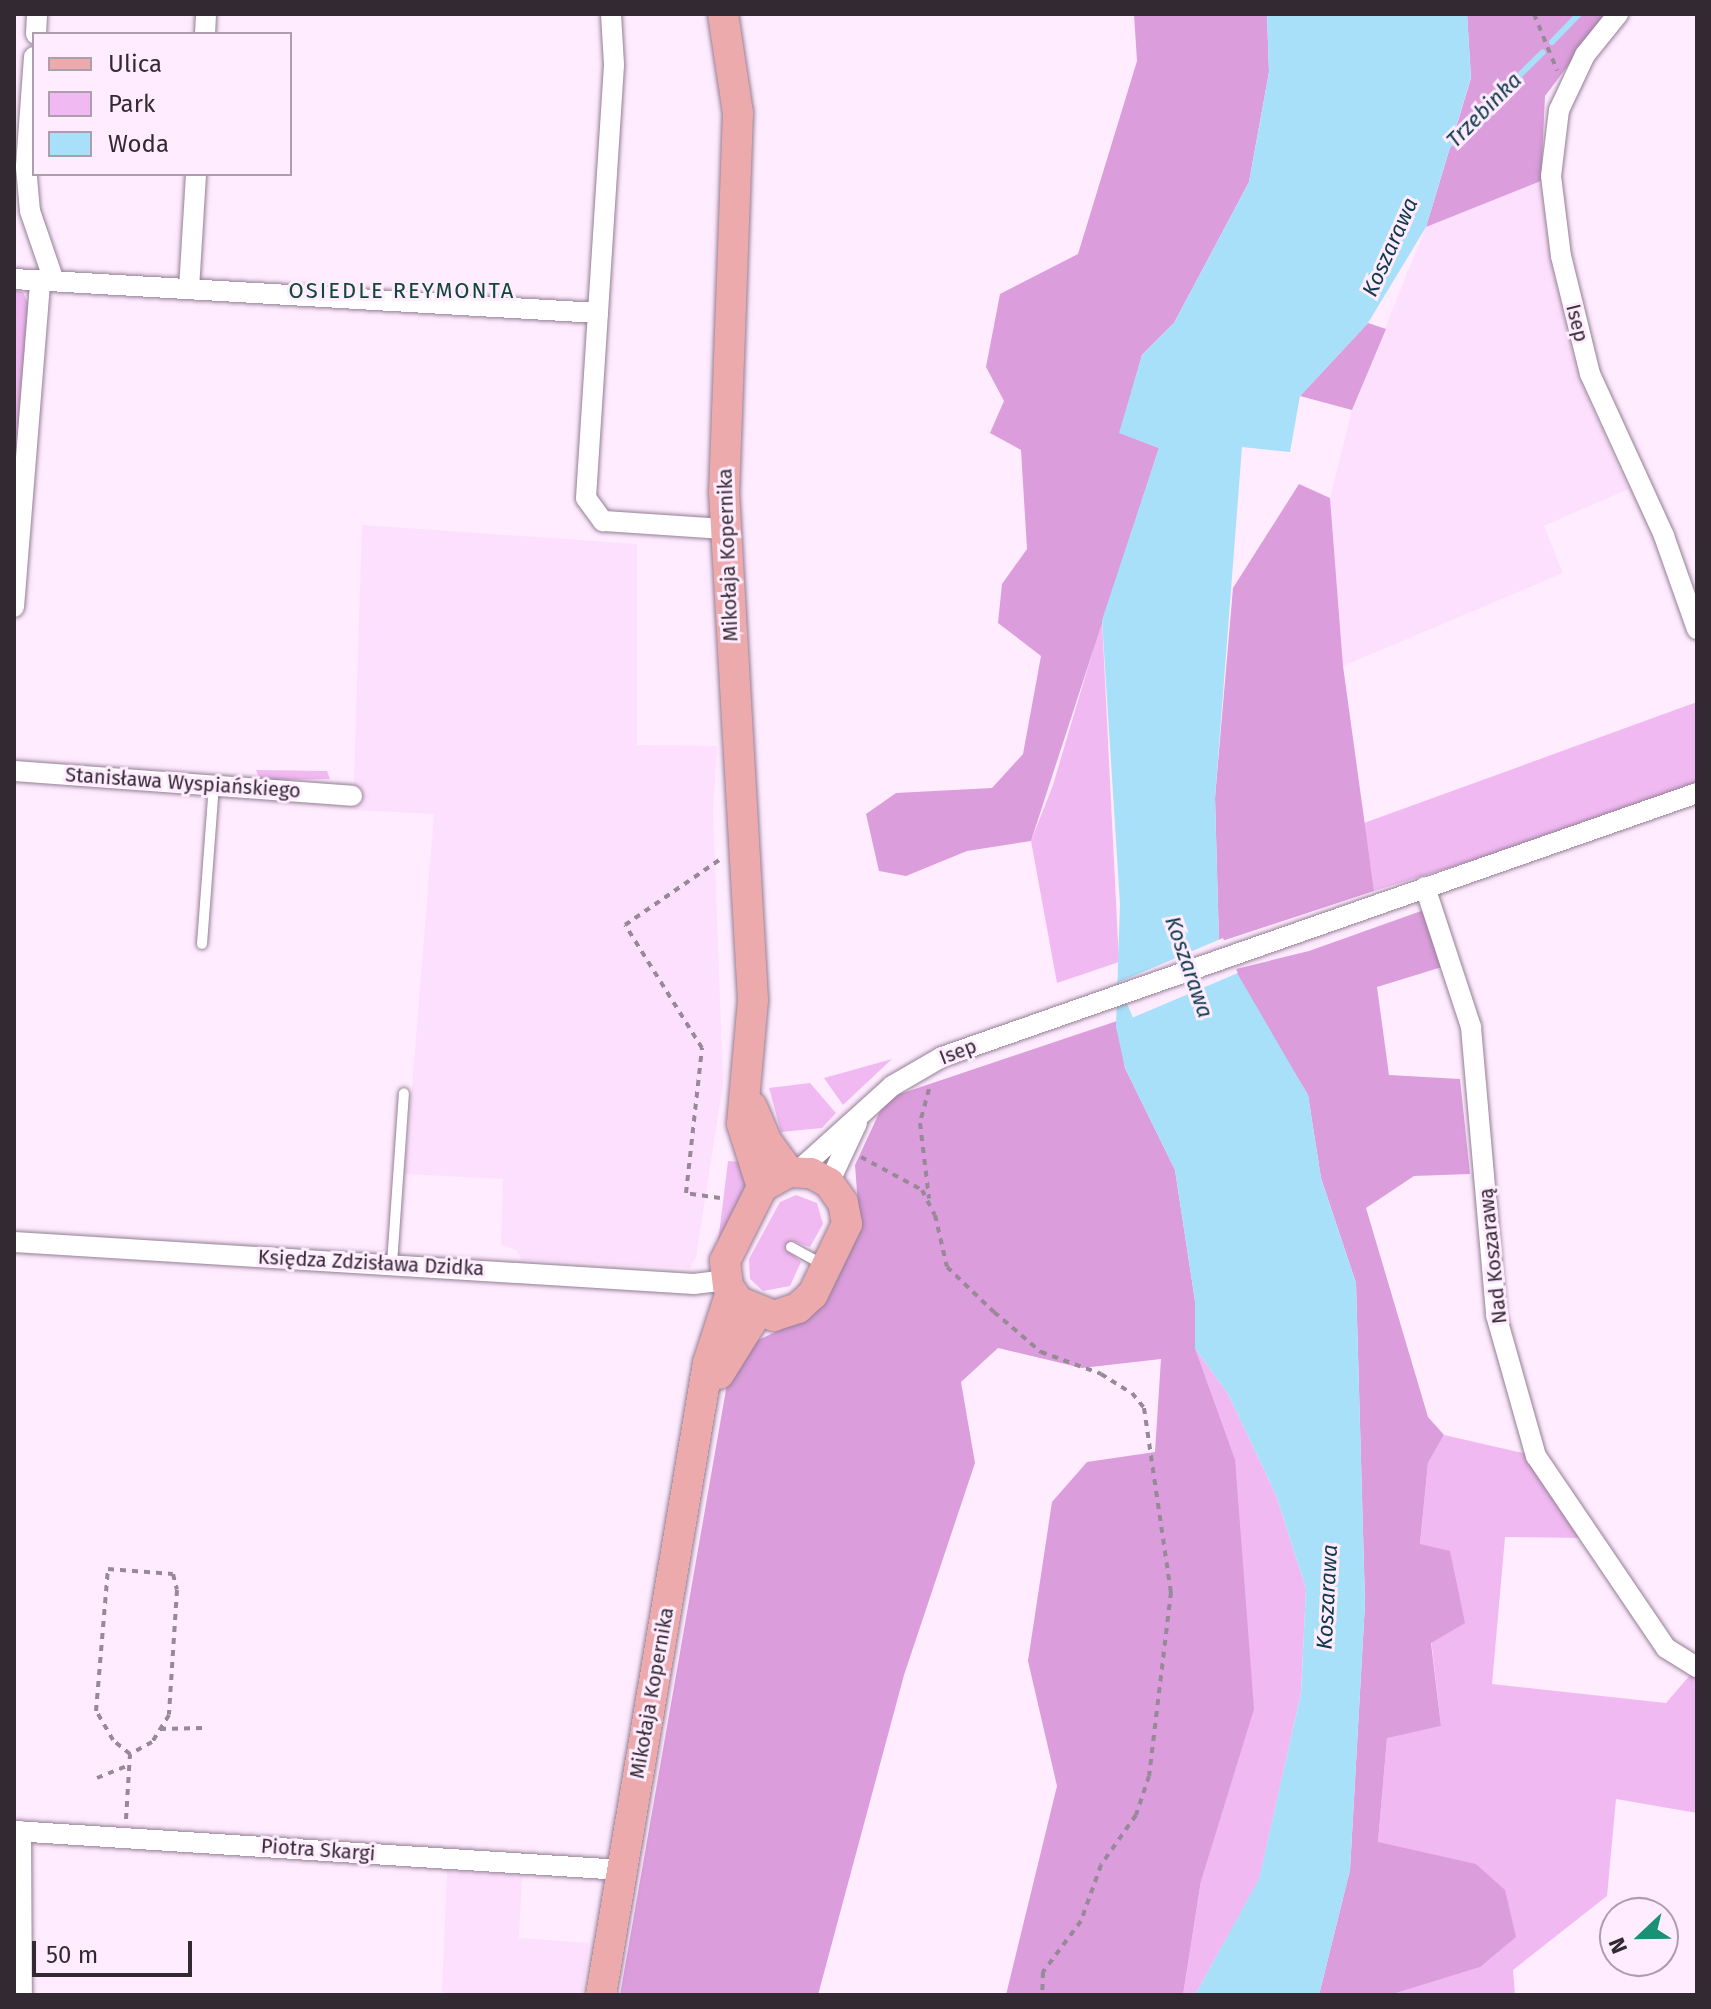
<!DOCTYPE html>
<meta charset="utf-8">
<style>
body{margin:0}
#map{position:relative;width:1711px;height:2009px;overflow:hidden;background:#ffecff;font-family:"Fira Sans",sans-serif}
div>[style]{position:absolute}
.built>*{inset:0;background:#fde0fd}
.green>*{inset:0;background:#f1b9f2}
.forest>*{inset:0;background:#db9ddc}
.water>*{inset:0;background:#a9e0f9}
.pier>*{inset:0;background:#ffecff;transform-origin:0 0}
.stream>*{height:6px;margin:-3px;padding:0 3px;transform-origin:3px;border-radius:3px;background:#a9e0f9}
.path>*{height:4px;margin-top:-2px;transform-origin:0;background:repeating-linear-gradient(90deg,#978997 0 6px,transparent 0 12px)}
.roads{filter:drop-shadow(0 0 2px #947e94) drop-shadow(0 0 2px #947e94)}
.service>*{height:10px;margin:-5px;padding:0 5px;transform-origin:5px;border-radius:5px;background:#fff}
.minor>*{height:20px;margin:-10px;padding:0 10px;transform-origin:10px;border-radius:10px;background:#fff}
.primary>*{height:30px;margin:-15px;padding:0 15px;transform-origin:15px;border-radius:15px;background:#edaaad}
span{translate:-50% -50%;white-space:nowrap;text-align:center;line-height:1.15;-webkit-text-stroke:6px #ffecff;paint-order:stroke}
.street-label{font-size:20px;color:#322932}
.water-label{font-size:22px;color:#0d3b4c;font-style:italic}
.neighbourhood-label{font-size:22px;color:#114638;letter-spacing:2px}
.frame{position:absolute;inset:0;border:16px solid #322932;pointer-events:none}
.legend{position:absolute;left:32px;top:32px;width:260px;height:144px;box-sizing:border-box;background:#ffecff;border:2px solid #ad9ead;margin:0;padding:10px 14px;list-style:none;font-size:24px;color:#322932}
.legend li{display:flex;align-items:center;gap:16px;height:40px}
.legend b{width:40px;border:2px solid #ad9ead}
.north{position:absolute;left:1599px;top:1897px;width:80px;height:80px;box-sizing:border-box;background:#ffecff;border:2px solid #ad9ead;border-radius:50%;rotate:248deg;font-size:22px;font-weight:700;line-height:32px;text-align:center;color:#322932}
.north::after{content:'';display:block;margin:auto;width:28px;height:36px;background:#1a9174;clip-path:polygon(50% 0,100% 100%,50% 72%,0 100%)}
.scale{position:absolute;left:32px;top:1941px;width:160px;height:36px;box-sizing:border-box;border:4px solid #322932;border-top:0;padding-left:10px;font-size:24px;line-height:28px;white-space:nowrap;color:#322932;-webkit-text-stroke:6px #ffecff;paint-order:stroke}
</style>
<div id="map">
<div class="built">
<i style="clip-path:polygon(1541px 181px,1550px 259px,1579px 378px,1628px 489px,1544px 526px,1563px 573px,1343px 666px,1330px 498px,1352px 410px,1426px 227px)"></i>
<i style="clip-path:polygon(362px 525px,637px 544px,637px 745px,717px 746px,713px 811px,723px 1084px,696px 1257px,690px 1268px,522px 1260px,516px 1250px,501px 1245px,503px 1179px,405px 1174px,434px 814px,353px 810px)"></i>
<i style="clip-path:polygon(447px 1871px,522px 1875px,519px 1938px,589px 1943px,582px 1995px,442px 1995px)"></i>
</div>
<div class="green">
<i style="clip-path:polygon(14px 290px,23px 292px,29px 306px,14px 483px)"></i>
<i style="clip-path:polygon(1102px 620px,1119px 962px,1057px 983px,1031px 841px,1053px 785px)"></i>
<i style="clip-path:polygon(1697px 702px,1697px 791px,1374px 891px,1364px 823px)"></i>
<i style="clip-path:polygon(256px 770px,327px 771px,330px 779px,260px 780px)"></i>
<i style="clip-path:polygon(892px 1059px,843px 1105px,824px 1078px)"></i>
<i style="clip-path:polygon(810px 1083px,836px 1113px,822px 1128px,781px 1132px,769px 1088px)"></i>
<i style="clip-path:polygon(728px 1161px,744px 1162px,747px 1183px,717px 1251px)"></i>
<i style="clip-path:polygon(796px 1195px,817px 1203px,823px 1224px,810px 1247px,793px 1241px,788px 1251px,801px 1262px,790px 1286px,763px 1291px,750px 1279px,749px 1259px,780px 1202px)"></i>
<i style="clip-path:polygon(1195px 1348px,1228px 1394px,1276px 1495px,1306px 1589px,1301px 1693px,1259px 1880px,1195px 1995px,1183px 1995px,1201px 1881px,1235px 1459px)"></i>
<i style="clip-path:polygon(1444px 1435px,1536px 1456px,1591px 1538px,1505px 1537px,1492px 1684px,1666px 1703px,1697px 1667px,1697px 1813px,1616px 1799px,1607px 1896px,1513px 1970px,1515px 1995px,1389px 1995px,1393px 1991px,1378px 1842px,1387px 1737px,1441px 1726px,1420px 1544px,1428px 1463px)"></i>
</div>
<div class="forest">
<i style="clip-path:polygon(1134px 14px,1267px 14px,1269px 72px,1249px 182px,1174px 323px,1142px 355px,1120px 433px,1159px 448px,1031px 841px,967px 851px,906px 876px,879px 871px,866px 814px,896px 793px,992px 788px,1023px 754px,1041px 656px,998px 623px,1002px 584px,1027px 549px,1021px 450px,990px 433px,1004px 401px,986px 367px,1000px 294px,1078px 254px,1137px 61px)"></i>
<i style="clip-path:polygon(1467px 14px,1607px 14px,1545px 96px,1541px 181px,1426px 227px,1471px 78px)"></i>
<i style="clip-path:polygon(1368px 323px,1386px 329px,1352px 410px,1300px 396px)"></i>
<i style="clip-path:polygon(1299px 484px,1330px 498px,1343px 666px,1374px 891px,1219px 942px,1215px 798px,1233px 588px)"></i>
<i style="clip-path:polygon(1424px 910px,1442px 967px,1377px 987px,1389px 1075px,1460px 1079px,1470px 1174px,1414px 1176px,1366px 1208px,1428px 1417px,1444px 1435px,1428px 1463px,1420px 1544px,1450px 1551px,1465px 1623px,1431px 1643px,1441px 1726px,1387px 1738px,1378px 1842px,1476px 1864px,1505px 1890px,1516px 1937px,1480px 1967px,1389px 1995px,1319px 1995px,1350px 1870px,1365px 1603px,1356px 1283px,1321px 1178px,1308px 1095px,1232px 970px,1309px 951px)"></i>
<i style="clip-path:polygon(1117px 1021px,1125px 1068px,1175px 1170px,1195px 1301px,1195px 1348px,1235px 1459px,1254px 1709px,1201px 1881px,1183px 1995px,1006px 1995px,1057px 1786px,1028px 1661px,1052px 1502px,1087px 1462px,1155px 1452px,1161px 1359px,1082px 1368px,998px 1348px,961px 1382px,975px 1463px,904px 1675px,818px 1995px,620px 1995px,727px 1384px,752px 1343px,807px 1317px,859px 1219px,855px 1165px,880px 1111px,897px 1095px)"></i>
</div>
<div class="water">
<i style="clip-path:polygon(1267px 14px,1467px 14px,1471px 77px,1426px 227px,1368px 323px,1300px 396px,1290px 452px,1242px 447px,1215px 798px,1219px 942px,1308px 1095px,1321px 1178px,1356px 1283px,1365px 1603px,1350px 1870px,1319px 1995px,1195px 1995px,1259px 1879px,1301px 1693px,1306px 1589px,1276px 1495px,1228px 1394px,1195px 1348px,1195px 1301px,1175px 1170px,1125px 1068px,1116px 1027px,1120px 904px,1102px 620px,1159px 448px,1119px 433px,1142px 355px,1174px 323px,1249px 182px,1269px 72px)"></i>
</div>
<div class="pier">
<i style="left:1223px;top:938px;width:38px;height:114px;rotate:67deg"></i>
</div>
<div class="stream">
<i style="left:1552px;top:42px;width:39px;rotate:-46deg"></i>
<i style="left:1446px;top:148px;width:136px;rotate:-44.7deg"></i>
</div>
<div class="path">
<i style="left:1534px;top:14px;width:61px;rotate:67.7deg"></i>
<i style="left:929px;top:1089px;width:35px;rotate:105deg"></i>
<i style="left:920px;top:1123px;width:76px;rotate:83.2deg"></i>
<i style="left:861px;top:1157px;width:69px;rotate:28.4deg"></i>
<i style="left:922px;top:1190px;width:28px;rotate:63deg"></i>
<i style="left:935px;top:1215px;width:53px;rotate:77deg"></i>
<i style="left:947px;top:1267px;width:65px;rotate:43.8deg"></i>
<i style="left:994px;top:1312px;width:62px;rotate:40.4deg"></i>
<i style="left:1041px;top:1352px;width:64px;rotate:20.1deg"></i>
<i style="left:1101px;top:1374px;width:36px;rotate:32deg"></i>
<i style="left:1132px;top:1393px;width:19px;rotate:51deg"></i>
<i style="left:1144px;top:1408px;width:186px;rotate:81.7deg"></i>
<i style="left:1171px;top:1592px;width:185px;rotate:96.8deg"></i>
<i style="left:1149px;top:1776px;width:41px;rotate:108.4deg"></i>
<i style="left:1136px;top:1815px;width:61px;rotate:125deg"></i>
<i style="left:1101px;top:1865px;width:59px;rotate:109.7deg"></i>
<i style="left:1081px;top:1921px;width:64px;rotate:126.7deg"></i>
<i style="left:1043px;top:1972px;width:23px;rotate:92deg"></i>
<i style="left:720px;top:1198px;width:34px;rotate:-172deg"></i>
<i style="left:686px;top:1193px;width:146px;rotate:-83.7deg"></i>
<i style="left:702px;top:1048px;width:145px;rotate:-122deg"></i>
<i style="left:625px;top:925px;width:118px;rotate:-34.6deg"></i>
<i style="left:160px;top:1729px;width:42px;rotate:-1.4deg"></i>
<i style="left:97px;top:1778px;width:35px;rotate:-22deg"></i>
<i style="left:126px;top:1819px;width:65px;rotate:-86.5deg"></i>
<i style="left:130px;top:1754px;width:22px;rotate:-141deg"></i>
<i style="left:113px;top:1740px;width:34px;rotate:-120deg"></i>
<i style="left:96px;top:1711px;width:143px;rotate:-85.2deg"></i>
<i style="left:108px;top:1569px;width:65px;rotate:4.4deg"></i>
<i style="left:173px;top:1574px;width:16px;rotate:76deg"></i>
<i style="left:177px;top:1590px;width:125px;rotate:93.7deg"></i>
<i style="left:169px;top:1715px;width:32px;rotate:122deg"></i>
<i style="left:152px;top:1742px;width:25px;rotate:151deg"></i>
</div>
<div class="roads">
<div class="service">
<i style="left:202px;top:944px;width:159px;rotate:-85.7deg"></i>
<i style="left:791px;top:1247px;width:35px;rotate:29deg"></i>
<i style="left:392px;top:1264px;width:171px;rotate:-86deg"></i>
</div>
<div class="minor">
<i style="left:611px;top:14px;width:51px;rotate:86.6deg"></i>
<i style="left:614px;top:65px;width:434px;rotate:93.7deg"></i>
<i style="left:586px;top:498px;width:29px;rotate:54deg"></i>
<i style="left:603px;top:521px;width:122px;rotate:3.8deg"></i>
<i style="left:1618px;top:14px;width:53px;rotate:128.8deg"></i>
<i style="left:1585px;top:55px;width:61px;rotate:115.3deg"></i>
<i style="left:1559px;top:110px;width:66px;rotate:96.9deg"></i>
<i style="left:1551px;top:176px;width:81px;rotate:82.9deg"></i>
<i style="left:1561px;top:256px;width:122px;rotate:76.2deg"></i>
<i style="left:1590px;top:374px;width:178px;rotate:65.4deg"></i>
<i style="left:1664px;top:536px;width:99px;rotate:70.5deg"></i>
<i style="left:36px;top:34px;width:20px;rotate:-87deg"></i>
<i style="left:205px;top:34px;width:20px;rotate:-87deg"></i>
<i style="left:34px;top:57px;width:110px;rotate:94.2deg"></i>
<i style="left:26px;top:167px;width:44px;rotate:84.8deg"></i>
<i style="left:30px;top:211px;width:74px;rotate:71.1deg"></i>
<i style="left:14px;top:279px;width:585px;rotate:3.33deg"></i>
<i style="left:189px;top:289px;width:115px;rotate:-86.5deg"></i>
<i style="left:14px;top:607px;width:327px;rotate:-85.4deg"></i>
<i style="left:14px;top:771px;width:339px;rotate:4.2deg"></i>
<i style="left:1425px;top:887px;width:147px;rotate:71.8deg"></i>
<i style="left:1471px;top:1027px;width:289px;rotate:85deg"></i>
<i style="left:1496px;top:1315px;width:147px;rotate:74.2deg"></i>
<i style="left:1536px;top:1456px;width:232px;rotate:55.9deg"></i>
<i style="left:1666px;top:1648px;width:36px;rotate:32deg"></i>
<i style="left:798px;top:1171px;width:127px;rotate:-42.1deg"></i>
<i style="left:892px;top:1086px;width:58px;rotate:-30.1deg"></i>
<i style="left:942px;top:1057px;width:800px;rotate:-19.27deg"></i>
<i style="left:829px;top:1183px;width:66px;rotate:-65deg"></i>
<i style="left:14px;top:1242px;width:681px;rotate:3.53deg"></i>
<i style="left:694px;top:1284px;width:33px;rotate:-7deg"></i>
<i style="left:14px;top:1831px;width:609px;rotate:3.67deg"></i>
<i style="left:21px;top:1831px;width:164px;rotate:89.7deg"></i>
</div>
<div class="primary">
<i style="left:723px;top:14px;width:100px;rotate:81.4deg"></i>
<i style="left:738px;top:113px;width:379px;rotate:92.1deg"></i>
<i style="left:724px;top:492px;width:509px;rotate:86.73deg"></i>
<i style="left:753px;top:1000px;width:124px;rotate:95.1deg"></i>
<i style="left:742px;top:1124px;width:66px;rotate:72.4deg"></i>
<i style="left:752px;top:1107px;width:38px;rotate:67deg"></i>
<i style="left:767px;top:1142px;width:37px;rotate:54deg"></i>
<i style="left:789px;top:1172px;width:22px;rotate:3deg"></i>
<i style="left:811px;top:1173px;width:21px;rotate:29deg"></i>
<i style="left:829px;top:1183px;width:24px;rotate:55deg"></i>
<i style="left:843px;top:1203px;width:21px;rotate:79deg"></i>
<i style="left:847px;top:1224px;width:78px;rotate:115.9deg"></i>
<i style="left:813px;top:1294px;width:21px;rotate:137deg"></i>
<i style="left:798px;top:1308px;width:25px;rotate:162deg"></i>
<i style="left:774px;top:1316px;width:38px;rotate:-158deg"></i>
<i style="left:739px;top:1302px;width:19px;rotate:-125deg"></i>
<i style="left:728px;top:1286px;width:25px;rotate:-97deg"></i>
<i style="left:725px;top:1261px;width:83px;rotate:-63.4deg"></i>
<i style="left:762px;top:1187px;width:31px;rotate:-29deg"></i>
<i style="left:719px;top:1374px;width:72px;rotate:-58.1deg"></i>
<i style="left:601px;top:1995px;width:641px;rotate:-80.39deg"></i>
<i style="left:708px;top:1363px;width:75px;rotate:-72.1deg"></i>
</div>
</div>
<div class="street-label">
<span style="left:1577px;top:323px;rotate:76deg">Isep</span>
<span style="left:728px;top:555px;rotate:-92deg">Mikołaja Kopernika</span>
<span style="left:183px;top:783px;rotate:4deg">Stanisława Wyspiańskiego</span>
<span style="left:958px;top:1052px;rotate:-21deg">Isep</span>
<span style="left:1493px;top:1256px;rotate:-96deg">Nad Koszarawą</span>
<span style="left:371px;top:1263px;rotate:3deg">Księdza Zdzisława Dzidka</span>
<span style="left:652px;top:1693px;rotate:-80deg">Mikołaja Kopernika</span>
<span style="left:318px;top:1850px;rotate:4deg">Piotra Skargi</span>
</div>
<div class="water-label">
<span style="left:1484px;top:110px;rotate:-45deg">Trzebinka</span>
<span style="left:1390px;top:247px;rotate:-66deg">Koszarawa</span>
<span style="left:1189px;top:967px;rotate:71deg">Koszarawa</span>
<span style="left:1327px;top:1597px;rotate:-87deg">Koszarawa</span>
</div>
<div class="neighbourhood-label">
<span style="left:402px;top:291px">OSIEDLE REYMONTA</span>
</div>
<div class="frame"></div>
<ul class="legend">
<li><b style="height:10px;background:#edaaad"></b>Ulica</li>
<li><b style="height:22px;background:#f1b9f2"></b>Park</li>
<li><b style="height:22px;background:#a9e0f9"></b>Woda</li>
</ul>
<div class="north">N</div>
<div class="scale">50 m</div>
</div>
